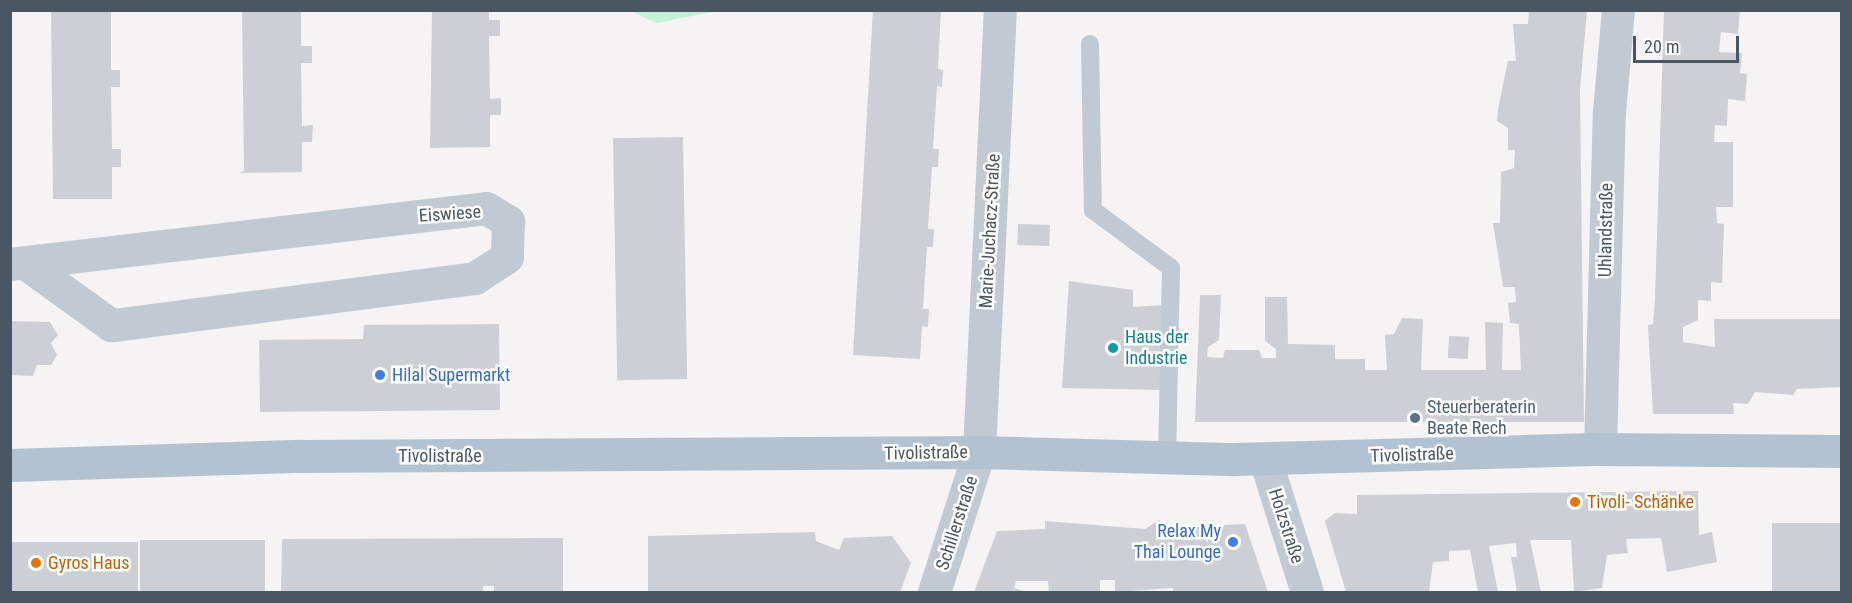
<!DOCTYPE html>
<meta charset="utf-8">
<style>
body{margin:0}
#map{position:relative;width:1852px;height:603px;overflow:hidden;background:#f5f3f3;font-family:"Roboto Condensed",sans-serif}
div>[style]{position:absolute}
.green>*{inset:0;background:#c3f1d5}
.building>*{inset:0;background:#cdcfd5;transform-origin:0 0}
.service>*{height:18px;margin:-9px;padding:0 9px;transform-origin:9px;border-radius:9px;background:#c1cad2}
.minor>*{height:33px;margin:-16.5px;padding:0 16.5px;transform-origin:16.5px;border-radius:16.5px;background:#c1cad2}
.primary>*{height:33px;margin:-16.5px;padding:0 16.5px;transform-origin:16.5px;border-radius:16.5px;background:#b3c2d1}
.dots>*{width:16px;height:16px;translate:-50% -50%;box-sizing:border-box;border:3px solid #fff;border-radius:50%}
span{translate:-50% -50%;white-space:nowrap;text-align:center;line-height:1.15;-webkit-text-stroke:5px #fff;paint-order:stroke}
.street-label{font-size:18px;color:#4a5661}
.culture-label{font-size:18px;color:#0d838f}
.left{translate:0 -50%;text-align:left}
.shop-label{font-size:18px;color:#366cbe}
.right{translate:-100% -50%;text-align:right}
.service-label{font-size:18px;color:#4e5e75}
.food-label{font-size:18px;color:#c56008}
.frame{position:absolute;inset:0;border:12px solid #4a5661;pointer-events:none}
.scale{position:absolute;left:1633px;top:36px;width:106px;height:27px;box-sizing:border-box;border:3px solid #4a5661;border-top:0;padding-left:8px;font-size:18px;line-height:21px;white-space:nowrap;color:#4a5661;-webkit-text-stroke:4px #fff;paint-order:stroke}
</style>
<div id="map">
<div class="green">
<i style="clip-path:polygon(722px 10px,657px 23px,631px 11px,631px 10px)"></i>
</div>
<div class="building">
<i style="clip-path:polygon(51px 10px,111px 10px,111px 70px,120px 70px,120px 87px,111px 87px,112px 149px,121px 149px,121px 167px,112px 167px,112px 199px,53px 199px)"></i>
<i style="clip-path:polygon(242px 10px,301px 10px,301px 46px,312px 46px,312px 63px,301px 63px,302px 126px,313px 125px,312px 142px,302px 142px,302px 172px,239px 173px,244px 171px)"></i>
<i style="clip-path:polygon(432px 10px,489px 10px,489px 20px,500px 20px,500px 36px,489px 36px,490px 99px,501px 98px,501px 115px,490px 115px,490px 147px,430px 148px)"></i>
<i style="clip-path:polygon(873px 10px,941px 10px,938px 69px,943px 70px,942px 87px,937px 86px,933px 149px,939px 149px,938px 167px,932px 167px,928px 229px,934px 229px,933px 247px,927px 247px,923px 309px,929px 309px,928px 327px,922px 326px,920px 359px,853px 355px)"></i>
<i style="clip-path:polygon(1529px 10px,1587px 10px,1580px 90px,1584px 422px,1195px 422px,1200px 295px,1221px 295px,1219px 340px,1208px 347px,1207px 357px,1223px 358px,1225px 350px,1259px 350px,1262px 358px,1276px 358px,1276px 349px,1265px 341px,1265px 297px,1287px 297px,1288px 344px,1335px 345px,1335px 359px,1365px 359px,1365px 370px,1387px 370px,1385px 335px,1394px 334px,1402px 318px,1423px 319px,1421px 370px,1486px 370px,1485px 322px,1503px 323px,1502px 370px,1521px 370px,1519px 324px,1510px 323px,1508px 303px,1516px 302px,1515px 287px,1503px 287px,1493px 223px,1500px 223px,1501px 172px,1514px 168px,1515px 150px,1508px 150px,1508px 128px,1497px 121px,1498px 109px,1508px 61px,1516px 61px,1513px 24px,1528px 24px)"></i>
<i style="clip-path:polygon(1664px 10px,1740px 10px,1738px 34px,1721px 32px,1719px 52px,1742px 53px,1740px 73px,1747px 74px,1745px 101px,1728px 99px,1727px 126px,1715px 125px,1714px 142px,1733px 142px,1733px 207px,1716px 207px,1717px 223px,1724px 224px,1722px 283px,1711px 282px,1711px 301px,1698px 300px,1698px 320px,1683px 327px,1683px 342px,1715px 347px,1714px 319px,1842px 319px,1842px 387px,1797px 389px,1793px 395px,1755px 392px,1748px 404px,1733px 403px,1734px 414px,1653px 414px,1648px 325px,1653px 324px,1655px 299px)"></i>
<i style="left:683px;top:137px;width:242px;height:70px;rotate:89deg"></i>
<i style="left:1018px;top:224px;width:32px;height:21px;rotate:2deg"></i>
<i style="clip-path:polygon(1069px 281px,1133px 290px,1133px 307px,1164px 305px,1162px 390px,1062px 388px)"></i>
<i style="clip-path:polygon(10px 321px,50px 322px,58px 335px,51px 343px,57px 355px,51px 365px,37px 365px,33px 376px,10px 375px)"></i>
<i style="clip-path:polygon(499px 324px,500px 410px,260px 412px,259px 340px,363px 339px,364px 325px)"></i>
<i style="left:1449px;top:336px;width:20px;height:22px;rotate:3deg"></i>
<i style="clip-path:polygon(1698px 491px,1699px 535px,1712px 532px,1717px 562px,1667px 572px,1661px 538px,1626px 539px,1628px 553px,1607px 555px,1602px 588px,1574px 592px,1571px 540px,1530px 540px,1541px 592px,1517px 592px,1511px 557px,1517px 557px,1516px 543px,1489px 546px,1498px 592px,1478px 592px,1470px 550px,1449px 551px,1449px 561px,1433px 562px,1429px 592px,1346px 592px,1325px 521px,1335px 513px,1357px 514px,1357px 495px)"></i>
<i style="clip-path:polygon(1159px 520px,1172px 528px,1245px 524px,1268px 592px,1173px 592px,1173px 588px,1115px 592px,1115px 580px,1100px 580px,1100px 592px,1049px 592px,1048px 581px,1016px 581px,1014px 588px,1026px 592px,974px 592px,997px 531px,1045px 529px,1045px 521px,1145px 529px)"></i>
<i style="left:1842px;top:523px;width:69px;height:70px;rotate:90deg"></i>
<i style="clip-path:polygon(815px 532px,816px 541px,839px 550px,844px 538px,892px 536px,911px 563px,900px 592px,648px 592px,648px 536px)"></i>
<i style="clip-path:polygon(563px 538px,563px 592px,494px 592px,494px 586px,483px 586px,483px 592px,281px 592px,282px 539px)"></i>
<i style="left:140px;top:540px;width:125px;height:52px"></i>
<i style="left:138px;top:542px;width:50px;height:128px;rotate:90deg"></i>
</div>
<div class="service">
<i style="left:1090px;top:44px;width:166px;rotate:89deg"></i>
<i style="left:1093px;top:210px;width:97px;rotate:36.6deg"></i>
<i style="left:1171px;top:268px;width:190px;rotate:91.2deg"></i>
</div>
<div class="minor">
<i style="left:10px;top:264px;width:479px;rotate:-6.7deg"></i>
<i style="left:486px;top:208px;width:26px;rotate:31deg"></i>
<i style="left:508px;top:221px;width:36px;rotate:92deg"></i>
<i style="left:507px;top:257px;width:38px;rotate:147deg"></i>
<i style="left:475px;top:278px;width:367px;rotate:172.6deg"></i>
<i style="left:111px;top:325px;width:106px;rotate:-144.2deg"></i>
<i style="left:1600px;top:449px;width:337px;rotate:-88.5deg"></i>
<i style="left:1609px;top:112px;width:102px;rotate:-85deg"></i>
<i style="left:1265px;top:459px;width:139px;rotate:72.5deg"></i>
<i style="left:934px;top:592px;width:147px;rotate:-72.2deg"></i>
<i style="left:979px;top:452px;width:442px;rotate:-87.3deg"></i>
</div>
<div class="primary">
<i style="left:10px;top:465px;width:292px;rotate:-1.8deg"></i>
<i style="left:302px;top:456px;width:677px;rotate:-0.34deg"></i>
<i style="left:979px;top:452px;width:256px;rotate:1.6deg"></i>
<i style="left:1235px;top:459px;width:365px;rotate:-1.6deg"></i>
<i style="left:1600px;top:449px;width:242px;rotate:0.5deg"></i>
</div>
<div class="dots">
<i style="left:1113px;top:348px;background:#0f9aa8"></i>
<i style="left:380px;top:375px;background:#3f7fe0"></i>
<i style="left:1415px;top:418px;background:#5c6f8a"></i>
<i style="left:1575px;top:502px;background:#e8710a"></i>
<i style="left:1233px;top:542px;background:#3f7fe0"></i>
<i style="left:36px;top:563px;background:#e8710a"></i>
</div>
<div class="street-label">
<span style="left:450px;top:214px;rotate:-4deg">Eiswiese</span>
<span style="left:1606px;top:230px;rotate:-89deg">Uhlandstraße</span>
<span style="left:990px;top:231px;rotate:-87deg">Marie-Juchacz-Straße</span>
<span style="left:926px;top:453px;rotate:-1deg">Tivolistraße</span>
<span style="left:1412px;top:455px;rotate:-2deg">Tivolistraße</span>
<span style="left:440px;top:456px">Tivolistraße</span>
<span style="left:957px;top:523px;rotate:-72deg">Schillerstraße</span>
<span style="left:1286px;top:526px;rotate:72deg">Holzstraße</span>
</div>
<div class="culture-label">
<span class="left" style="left:1125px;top:348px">Haus der<br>Industrie</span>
</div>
<div class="shop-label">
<span class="left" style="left:392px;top:375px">Hilal Supermarkt</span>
<span class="right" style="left:1221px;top:542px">Relax My<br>Thai Lounge</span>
</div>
<div class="service-label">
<span class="left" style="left:1427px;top:418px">Steuerberaterin<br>Beate Rech</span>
</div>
<div class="food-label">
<span class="left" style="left:1587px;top:502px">Tivoli- Schänke</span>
<span class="left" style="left:48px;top:563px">Gyros Haus</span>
</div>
<div class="frame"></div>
<div class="scale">20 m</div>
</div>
